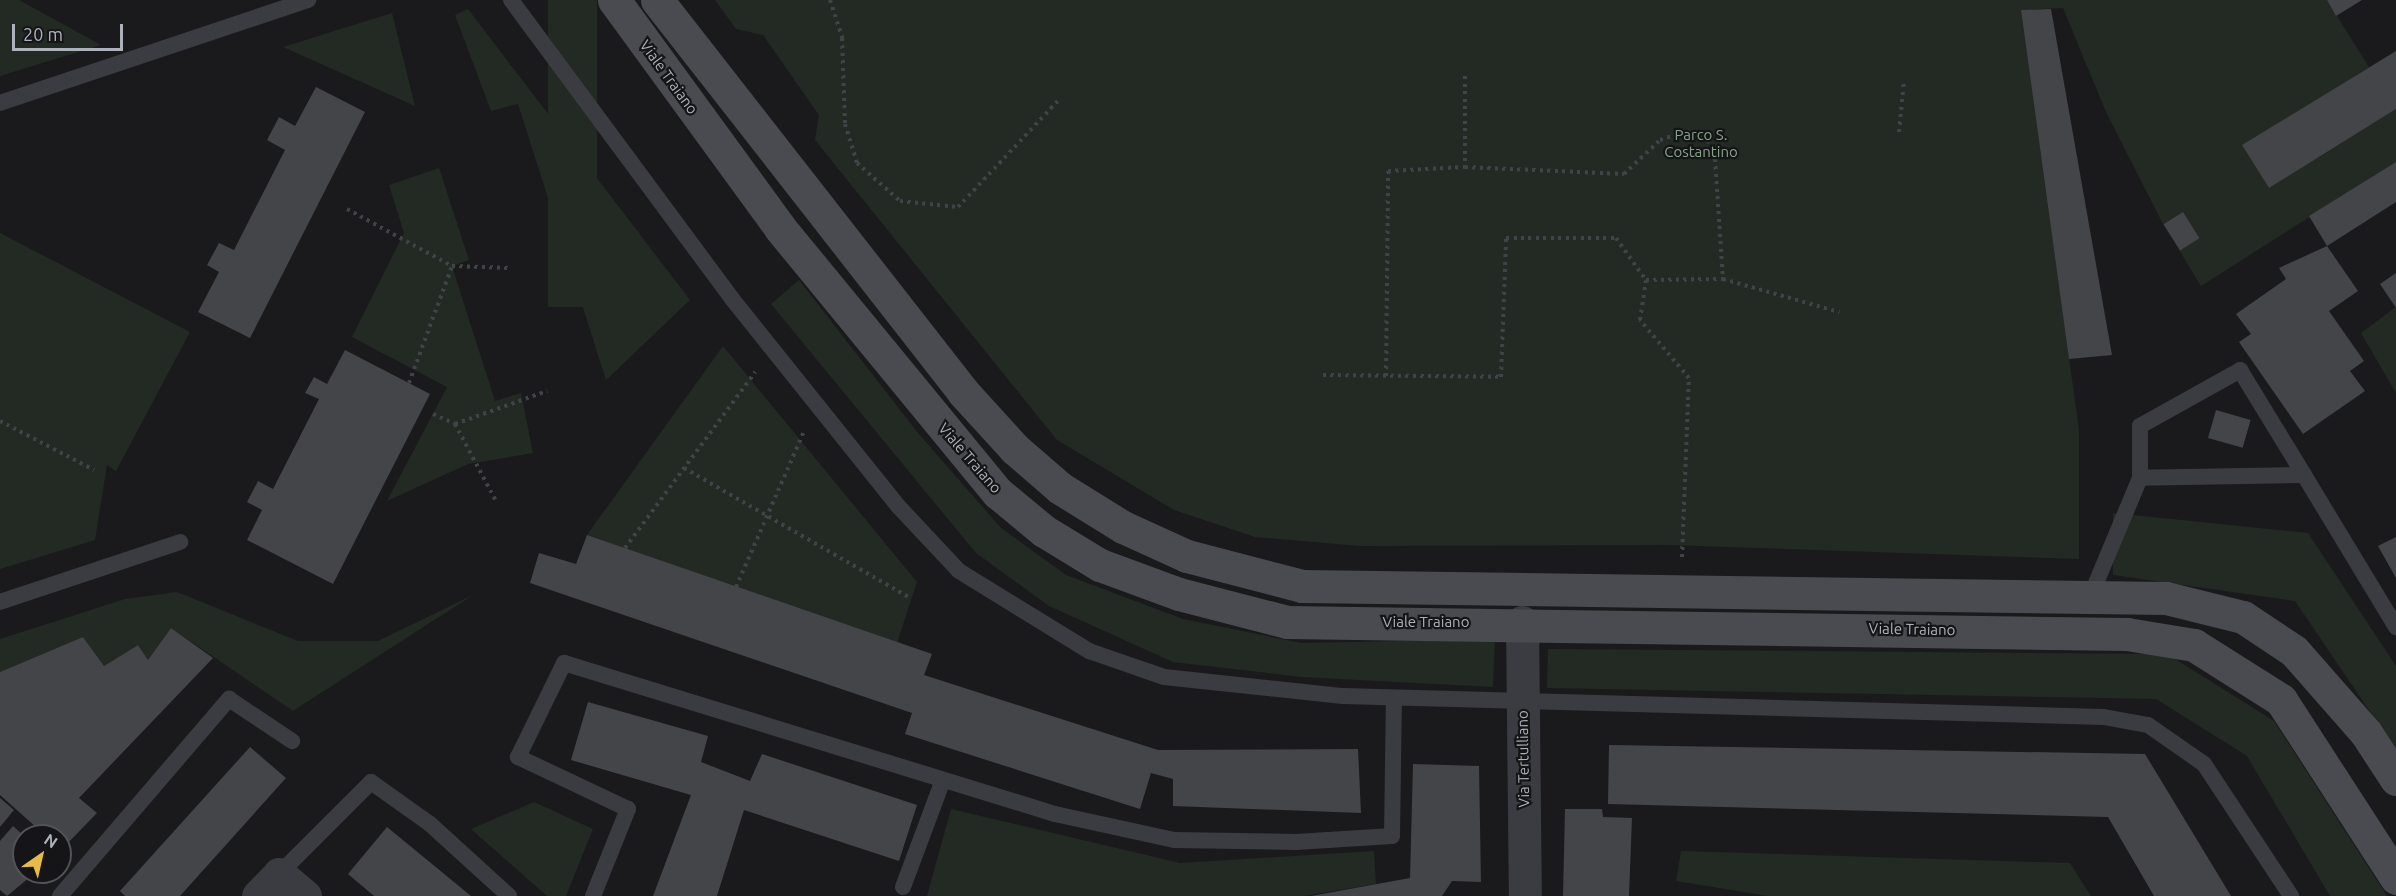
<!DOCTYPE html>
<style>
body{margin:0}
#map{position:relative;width:2396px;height:896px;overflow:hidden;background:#1a1a1c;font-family:Ubuntu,sans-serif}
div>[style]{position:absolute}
.green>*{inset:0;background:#222a23;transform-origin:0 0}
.building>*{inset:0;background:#444549;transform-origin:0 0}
.path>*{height:4px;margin-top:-2px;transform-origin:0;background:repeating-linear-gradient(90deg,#414348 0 3px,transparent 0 7.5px)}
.lane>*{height:16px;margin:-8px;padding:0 8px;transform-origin:8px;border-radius:8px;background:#3b3c41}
.street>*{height:33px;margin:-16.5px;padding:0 16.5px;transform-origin:16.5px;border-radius:16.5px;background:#3b3c41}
.secondary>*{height:33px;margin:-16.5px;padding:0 16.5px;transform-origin:16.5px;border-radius:16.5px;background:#494b51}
span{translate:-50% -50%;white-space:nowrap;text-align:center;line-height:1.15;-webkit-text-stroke:4.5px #151517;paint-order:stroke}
.street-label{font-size:15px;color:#adb1bb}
.park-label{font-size:15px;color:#86a489}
.north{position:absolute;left:12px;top:824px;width:60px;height:60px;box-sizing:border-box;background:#151517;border:2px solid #525359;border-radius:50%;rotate:34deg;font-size:16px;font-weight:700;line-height:24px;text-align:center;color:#adb1bb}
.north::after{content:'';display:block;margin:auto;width:21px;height:27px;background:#e8bb46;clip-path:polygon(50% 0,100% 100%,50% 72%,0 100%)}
.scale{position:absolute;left:12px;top:24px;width:111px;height:27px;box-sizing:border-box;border:3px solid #adb1bb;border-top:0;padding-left:8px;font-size:18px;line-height:21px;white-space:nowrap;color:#adb1bb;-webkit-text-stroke:4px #151517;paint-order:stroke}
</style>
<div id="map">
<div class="green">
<i style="clip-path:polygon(0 0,19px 0,101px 45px,0 76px)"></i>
<i style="left:548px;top:0;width:49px;height:307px"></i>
<i style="clip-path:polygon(715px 0,2327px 0,2369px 67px,2243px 146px,2269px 188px,2396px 109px,2396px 162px,2201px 286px,2179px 250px,2199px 238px,2163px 224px,2106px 112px,2063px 8px,2021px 10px,2079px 430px,2079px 559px,1669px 545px,1360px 546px,1255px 537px,1174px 510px,1057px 440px,815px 140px,819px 115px,763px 35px,736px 29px)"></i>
<i style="clip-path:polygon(468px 9px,690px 300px,606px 380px,518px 104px,491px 111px,455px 15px)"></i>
<i style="clip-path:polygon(392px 13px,415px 106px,283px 47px)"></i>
<i style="clip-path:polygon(439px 168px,469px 260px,452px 266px,495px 401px,521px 393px,533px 453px,468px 464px,387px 501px,447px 387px,352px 337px,404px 233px,389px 185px)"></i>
<i style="clip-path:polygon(0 233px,190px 332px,116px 471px,107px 465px,95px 540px,0 569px)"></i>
<i style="clip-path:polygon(799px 280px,918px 433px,1001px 528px,1066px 575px,1183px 619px,1301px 643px,1495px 639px,1493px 687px,1301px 677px,1173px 662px,1049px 606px,976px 553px,771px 304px)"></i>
<i style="clip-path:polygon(2396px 307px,2396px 393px,2361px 333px)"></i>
<i style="clip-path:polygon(723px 346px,917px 582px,897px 643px,587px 535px)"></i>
<i style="clip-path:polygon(2113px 513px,2308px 533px,2396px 666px,2396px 750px,2295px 601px,2113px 575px)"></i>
<i style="clip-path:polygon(177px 592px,298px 641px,378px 641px,473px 595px,293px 711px,171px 628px,148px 660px,138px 645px,104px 666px,83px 637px,0 672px,0 639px,125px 599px)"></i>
<i style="clip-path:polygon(1548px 649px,2167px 654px,2274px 721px,2387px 896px,2330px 896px,2247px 756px,2156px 699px,1547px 688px)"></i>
<i style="clip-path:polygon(534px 802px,593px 829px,566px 896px,547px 896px,471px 829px)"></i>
<i style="clip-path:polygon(951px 809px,1180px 863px,1374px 851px,1376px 884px,1304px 896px,927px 896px)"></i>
<i style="clip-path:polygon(1681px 851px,2070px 863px,2091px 896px,1768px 896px,1676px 881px)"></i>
</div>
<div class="building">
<i style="clip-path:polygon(2327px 0,2362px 0,2336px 16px)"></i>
<i style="clip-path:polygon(2051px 9px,2112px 355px,2069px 359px,2021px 10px)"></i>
<i style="clip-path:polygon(2396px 51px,2396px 109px,2269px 188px,2242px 145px)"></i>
<i style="clip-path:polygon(316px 87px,365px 112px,250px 338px,198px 312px,219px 272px,207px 265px,219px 243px,234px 250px,285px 150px,267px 140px,279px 117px,295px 126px)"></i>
<i style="clip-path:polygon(2396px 162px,2396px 202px,2327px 246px,2358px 291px,2329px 311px,2364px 361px,2350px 371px,2365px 391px,2303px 434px,2239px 342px,2251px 334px,2236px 314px,2286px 279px,2279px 268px,2327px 246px,2309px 216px)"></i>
<i style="left:2183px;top:212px;width:31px;height:23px;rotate:58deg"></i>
<i style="clip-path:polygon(2396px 273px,2396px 308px,2380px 284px)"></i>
<i style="clip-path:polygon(345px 350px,430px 394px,333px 584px,247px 540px,262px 510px,247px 502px,258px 481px,273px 489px,319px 399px,305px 393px,314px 377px,327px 384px)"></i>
<i style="left:2216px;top:410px;width:36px;height:29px;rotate:16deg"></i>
<i style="clip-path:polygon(587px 535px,932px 654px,924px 675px,1158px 750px,1358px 749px,1361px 813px,1173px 806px,1173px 779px,1151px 773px,1140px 809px,905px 734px,912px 713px,530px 583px,539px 553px,576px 564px)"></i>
<i style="clip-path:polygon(2396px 537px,2396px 578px,2378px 546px)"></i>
<i style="clip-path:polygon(171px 628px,213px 658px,79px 798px,97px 813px,63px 848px,60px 836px,46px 836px,0 795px,0 672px,83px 637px,104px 666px,138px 645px,148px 660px)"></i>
<i style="clip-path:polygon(588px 702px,708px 736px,701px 762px,750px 781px,762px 754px,917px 805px,899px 861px,744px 810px,717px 896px,653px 896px,691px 795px,571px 760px)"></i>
<i style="clip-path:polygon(1609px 745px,2145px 754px,2231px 896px,2154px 896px,2108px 817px,1608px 804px)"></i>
<i style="clip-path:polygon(250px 747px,286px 778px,180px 896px,125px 896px,120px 891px)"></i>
<i style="clip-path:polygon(1413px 764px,1479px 766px,1481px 882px,1452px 881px,1442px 896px,1311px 896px,1410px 878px)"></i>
<i style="clip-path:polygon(0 798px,14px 810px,0 827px)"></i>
<i style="clip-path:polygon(1565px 809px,1602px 809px,1603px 817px,1632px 818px,1629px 896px,1563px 896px)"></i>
<i style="clip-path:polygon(13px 826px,24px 836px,24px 872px,36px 872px,7px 896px,0 890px,0 841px)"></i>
<i style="clip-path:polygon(387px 827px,471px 896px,374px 896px,348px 874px)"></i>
</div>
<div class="path">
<i style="left:830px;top:0;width:40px;rotate:72deg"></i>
<i style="left:842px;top:38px;width:86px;rotate:88deg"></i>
<i style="left:845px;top:124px;width:41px;rotate:72.9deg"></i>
<i style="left:857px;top:163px;width:57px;rotate:41.5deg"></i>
<i style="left:900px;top:201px;width:58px;rotate:5.9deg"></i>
<i style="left:958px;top:207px;width:146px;rotate:-46.7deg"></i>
<i style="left:1465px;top:76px;width:91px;rotate:90deg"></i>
<i style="left:1899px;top:132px;width:52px;rotate:-84.5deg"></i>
<i style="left:347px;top:209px;width:119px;rotate:28.5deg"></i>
<i style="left:452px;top:266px;width:58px;rotate:2deg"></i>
<i style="left:1323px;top:375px;width:178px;rotate:0.6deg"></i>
<i style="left:1501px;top:377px;width:139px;rotate:-87.9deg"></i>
<i style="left:1506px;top:238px;width:110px"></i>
<i style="left:1616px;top:238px;width:52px;rotate:54.5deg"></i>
<i style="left:1386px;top:376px;width:205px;rotate:-89.4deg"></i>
<i style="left:1388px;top:171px;width:77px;rotate:-3deg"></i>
<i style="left:1465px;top:167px;width:159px;rotate:2.5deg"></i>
<i style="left:1624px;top:174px;width:50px;rotate:-43.4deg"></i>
<i style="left:1660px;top:140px;width:28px;rotate:-18deg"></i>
<i style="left:1687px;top:131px;width:30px;rotate:26deg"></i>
<i style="left:1714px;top:144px;width:135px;rotate:86.2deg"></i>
<i style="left:1723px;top:279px;width:121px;rotate:15.9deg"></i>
<i style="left:409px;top:383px;width:125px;rotate:-69.8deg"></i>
<i style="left:433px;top:414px;width:24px;rotate:24deg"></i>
<i style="left:455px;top:424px;width:98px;rotate:-19.7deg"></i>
<i style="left:0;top:421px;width:106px;rotate:27.5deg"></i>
<i style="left:455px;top:424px;width:87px;rotate:62deg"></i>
<i style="left:684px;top:468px;width:261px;rotate:29.9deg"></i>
<i style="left:625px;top:548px;width:219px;rotate:-53.5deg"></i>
<i style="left:1682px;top:557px;width:179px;rotate:-87.8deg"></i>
<i style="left:1689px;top:378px;width:76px;rotate:-130.2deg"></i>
<i style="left:1640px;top:320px;width:40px;rotate:-81.5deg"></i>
<i style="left:1646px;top:280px;width:77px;rotate:-0.7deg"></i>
<i style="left:736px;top:587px;width:170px;rotate:-66.4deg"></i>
</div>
<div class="lane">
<i style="left:511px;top:0;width:373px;rotate:53.5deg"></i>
<i style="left:733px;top:300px;width:264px;rotate:51.3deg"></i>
<i style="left:898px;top:506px;width:89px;rotate:46.8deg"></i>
<i style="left:959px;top:571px;width:153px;rotate:31.6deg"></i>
<i style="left:1089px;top:651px;width:79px;rotate:19.1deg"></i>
<i style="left:1164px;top:677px;width:180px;rotate:6.1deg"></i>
<i style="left:1343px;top:696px;width:761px;rotate:1.58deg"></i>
<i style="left:2104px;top:717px;width:45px;rotate:10.3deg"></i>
<i style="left:2148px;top:725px;width:68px;rotate:34.9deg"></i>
<i style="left:2204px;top:764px;width:158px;rotate:56.6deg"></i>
<i style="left:0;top:103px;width:325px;rotate:-18.5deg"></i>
<i style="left:2304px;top:475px;width:178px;rotate:58.8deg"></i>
<i style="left:2091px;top:595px;width:127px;rotate:-67.3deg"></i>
<i style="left:2140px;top:478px;width:52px;rotate:-90deg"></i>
<i style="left:2140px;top:426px;width:115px;rotate:-29.2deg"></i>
<i style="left:2240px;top:370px;width:123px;rotate:58.6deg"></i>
<i style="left:2304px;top:475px;width:164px;rotate:179deg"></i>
<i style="left:0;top:602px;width:190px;rotate:-18.4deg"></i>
<i style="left:279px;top:874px;width:130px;rotate:-45deg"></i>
<i style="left:371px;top:782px;width:72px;rotate:35.4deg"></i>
<i style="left:430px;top:824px;width:107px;rotate:42.3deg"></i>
<i style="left:903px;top:887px;width:114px;rotate:-69.5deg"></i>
<i style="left:60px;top:896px;width:260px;rotate:-49.4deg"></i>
<i style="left:229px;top:699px;width:76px;rotate:33.7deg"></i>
<i style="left:593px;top:896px;width:94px;rotate:-68.1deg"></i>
<i style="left:628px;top:809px;width:122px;rotate:-154.7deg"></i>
<i style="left:518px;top:757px;width:105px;rotate:-63.9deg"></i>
<i style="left:564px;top:663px;width:514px;rotate:17.09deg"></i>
<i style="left:1055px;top:814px;width:122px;rotate:12.3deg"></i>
<i style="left:1174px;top:840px;width:122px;rotate:0.9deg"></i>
<i style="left:1296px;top:842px;width:96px;rotate:-3.6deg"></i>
<i style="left:1392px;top:836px;width:138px;rotate:-89.2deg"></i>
</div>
<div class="street">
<i style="left:1522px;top:622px;width:274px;rotate:89.4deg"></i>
<i style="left:258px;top:896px;width:30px;rotate:-46deg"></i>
<i style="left:279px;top:874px;width:34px;rotate:40deg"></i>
</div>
<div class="secondary">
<i style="left:614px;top:0;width:282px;rotate:53.9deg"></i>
<i style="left:780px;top:228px;width:343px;rotate:50.6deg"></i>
<i style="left:998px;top:493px;width:60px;rotate:39.6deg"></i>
<i style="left:1044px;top:531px;width:66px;rotate:31.3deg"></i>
<i style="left:1100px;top:565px;width:84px;rotate:20.2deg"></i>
<i style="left:1179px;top:594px;width:112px;rotate:14.5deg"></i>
<i style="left:1287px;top:622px;width:840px;rotate:0.82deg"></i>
<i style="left:2127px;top:634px;width:68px;rotate:9.3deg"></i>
<i style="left:2194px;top:645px;width:103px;rotate:32.3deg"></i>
<i style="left:2281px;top:700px;width:212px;rotate:57.1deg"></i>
<i style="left:657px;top:0;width:497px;rotate:52deg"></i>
<i style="left:963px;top:392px;width:77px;rotate:47.6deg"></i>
<i style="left:1015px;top:449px;width:60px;rotate:40.9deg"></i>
<i style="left:1060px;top:488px;width:74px;rotate:31.8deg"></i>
<i style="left:1123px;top:527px;width:70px;rotate:24.4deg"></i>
<i style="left:1187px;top:556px;width:119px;rotate:14.6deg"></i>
<i style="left:1302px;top:586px;width:864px;rotate:0.8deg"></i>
<i style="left:2166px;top:598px;width:79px;rotate:13.9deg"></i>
<i style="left:2243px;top:617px;width:61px;rotate:33.7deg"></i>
<i style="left:2294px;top:651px;width:109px;rotate:48.7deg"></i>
<i style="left:2366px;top:733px;width:55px;rotate:56.9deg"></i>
</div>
<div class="street-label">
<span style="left:669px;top:77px;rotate:54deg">Viale Traiano</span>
<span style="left:970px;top:458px;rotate:49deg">Viale Traiano</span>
<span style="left:1426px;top:622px">Viale Traiano</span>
<span style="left:1912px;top:629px;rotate:1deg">Viale Traiano</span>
<span style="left:1523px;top:759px;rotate:-91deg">Via Tertulliano</span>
</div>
<div class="park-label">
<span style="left:1701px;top:143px">Parco S.<br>Costantino</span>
</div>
<div class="north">N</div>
<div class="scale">20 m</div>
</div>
